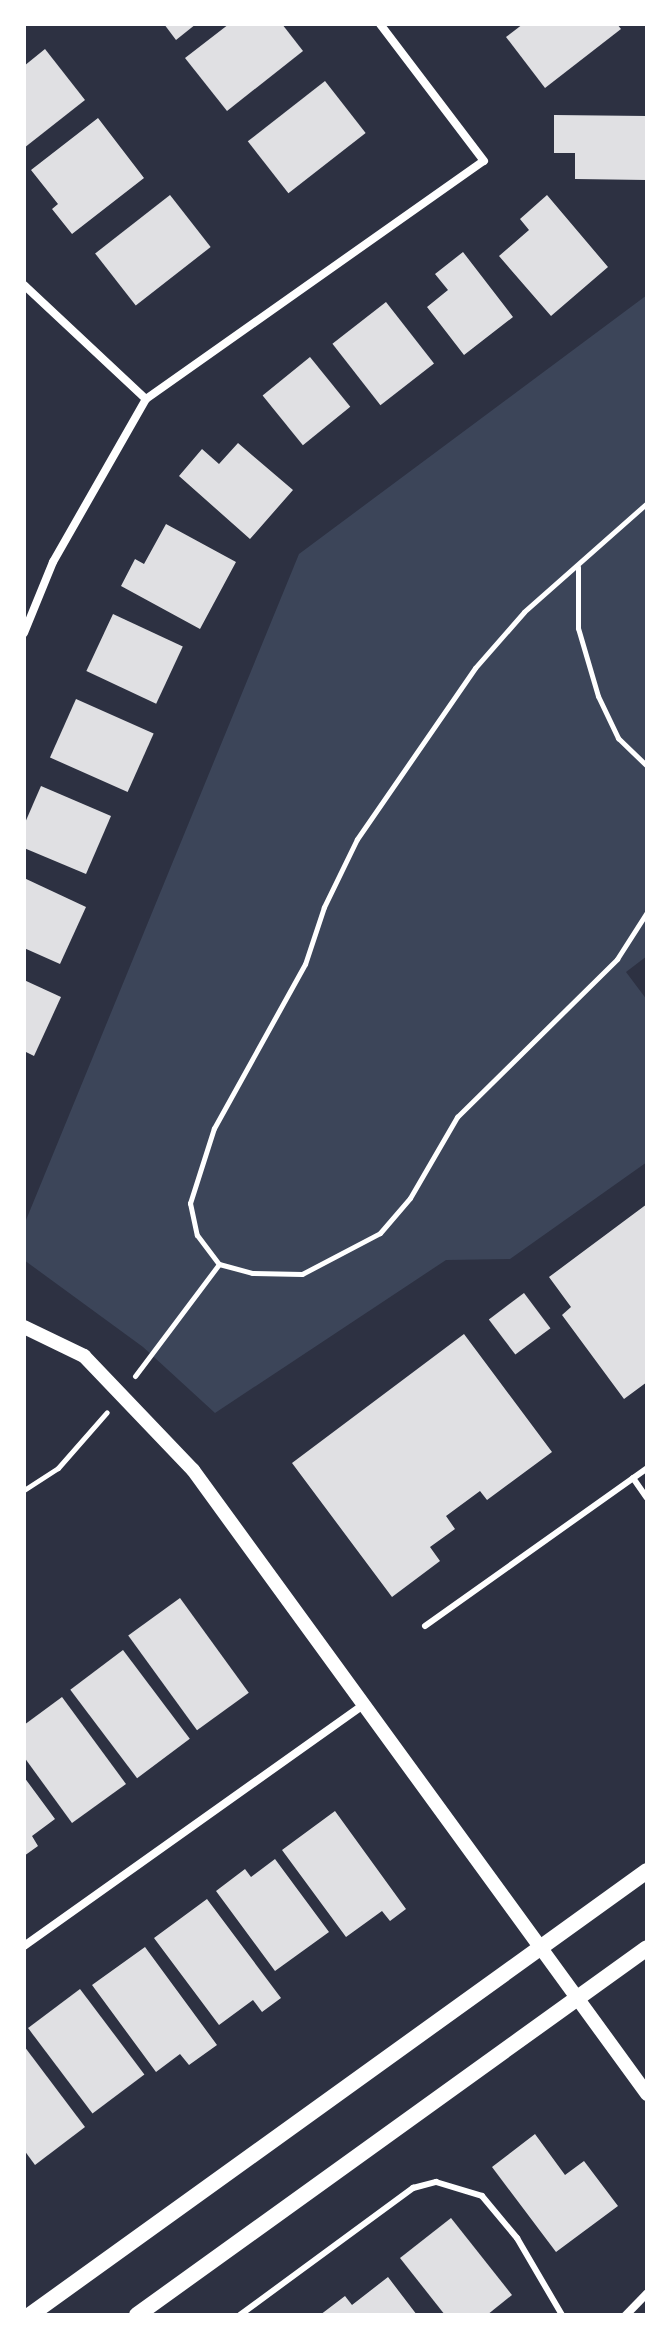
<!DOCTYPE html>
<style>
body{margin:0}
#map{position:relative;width:671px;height:2339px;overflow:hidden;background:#2d3142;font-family:Ubuntu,sans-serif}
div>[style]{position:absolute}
.green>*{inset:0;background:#3c4559}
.building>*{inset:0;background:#e0e0e3;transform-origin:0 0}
.path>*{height:5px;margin:-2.5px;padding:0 2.5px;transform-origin:2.5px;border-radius:2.5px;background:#fff}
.service>*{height:6px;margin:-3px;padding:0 3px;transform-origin:3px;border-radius:3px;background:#fff}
.minor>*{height:8px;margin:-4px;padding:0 4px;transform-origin:4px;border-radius:4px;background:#fff}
.tertiary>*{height:14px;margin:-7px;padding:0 7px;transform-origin:7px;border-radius:7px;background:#fff}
.secondary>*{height:16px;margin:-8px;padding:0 8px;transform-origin:8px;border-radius:8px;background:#fff}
span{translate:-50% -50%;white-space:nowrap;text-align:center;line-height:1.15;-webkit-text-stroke:7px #fff;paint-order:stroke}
.frame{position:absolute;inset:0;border:26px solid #fff;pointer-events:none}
</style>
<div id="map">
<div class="green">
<i style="clip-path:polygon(647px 295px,647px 956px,626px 972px,647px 1000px,647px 1162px,510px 1259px,446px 1260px,215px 1413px,143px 1347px,24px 1260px,24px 1225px,299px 554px)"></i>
</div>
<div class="building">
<i style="clip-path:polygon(164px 24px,196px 24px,176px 40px)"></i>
<i style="clip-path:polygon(229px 24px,282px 24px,303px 51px,227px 111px,185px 58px)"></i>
<i style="clip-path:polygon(523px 24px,617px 24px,621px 29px,545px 88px,506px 37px)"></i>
<i style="clip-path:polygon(45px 49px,85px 100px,24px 148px,24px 66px)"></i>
<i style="left:325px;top:81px;width:66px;height:98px;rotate:52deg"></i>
<i style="clip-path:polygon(554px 115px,647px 116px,647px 180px,575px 179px,575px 153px,554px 153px)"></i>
<i style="clip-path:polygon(98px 118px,144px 178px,72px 234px,52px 209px,58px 204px,31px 170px)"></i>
<i style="left:170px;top:195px;width:66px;height:95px;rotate:52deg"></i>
<i style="clip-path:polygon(547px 195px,608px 267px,551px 316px,499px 256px,529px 230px,520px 219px)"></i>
<i style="clip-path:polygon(463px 252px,513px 317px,464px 355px,427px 307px,448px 290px,435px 274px)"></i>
<i style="left:386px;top:302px;width:78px;height:68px;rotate:52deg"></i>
<i style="left:310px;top:357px;width:64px;height:61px;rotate:51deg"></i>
<i style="clip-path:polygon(238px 443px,293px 490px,250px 539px,179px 476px,202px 449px,219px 464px)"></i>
<i style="clip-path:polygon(166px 524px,236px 562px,200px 629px,121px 586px,135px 559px,144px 564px)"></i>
<i style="left:113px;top:614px;width:77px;height:63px;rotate:25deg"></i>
<i style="left:76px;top:699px;width:85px;height:64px;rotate:24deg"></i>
<i style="clip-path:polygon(41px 786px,111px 816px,86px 874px,24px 848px,24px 825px)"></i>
<i style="clip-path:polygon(24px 878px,86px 907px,60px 964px,24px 948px)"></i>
<i style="clip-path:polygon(24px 980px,61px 997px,34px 1056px,24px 1051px)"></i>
<i style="clip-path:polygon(647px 1204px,647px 1382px,624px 1399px,562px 1315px,571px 1307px,549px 1277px)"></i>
<i style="left:524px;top:1293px;width:44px;height:44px;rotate:53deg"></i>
<i style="clip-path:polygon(464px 1334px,552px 1452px,487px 1500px,480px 1491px,446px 1516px,455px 1529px,430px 1547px,440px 1561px,392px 1597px,292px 1463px)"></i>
<i style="left:180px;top:1598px;width:117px;height:64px;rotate:54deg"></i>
<i style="left:123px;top:1650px;width:111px;height:66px;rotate:53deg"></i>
<i style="clip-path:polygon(62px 1697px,126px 1784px,72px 1823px,24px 1757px,24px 1725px)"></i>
<i style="clip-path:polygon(24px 1777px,55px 1819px,32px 1836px,38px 1846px,24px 1856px)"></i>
<i style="clip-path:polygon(335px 1811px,406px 1909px,390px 1921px,382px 1911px,346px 1937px,282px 1850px)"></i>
<i style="clip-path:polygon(275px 1859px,329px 1932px,275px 1971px,216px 1891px,245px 1869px,251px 1877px)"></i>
<i style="clip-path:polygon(207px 1899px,281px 1998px,262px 2012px,253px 2000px,219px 2025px,154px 1938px)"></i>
<i style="clip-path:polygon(145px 1947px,217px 2045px,189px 2065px,180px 2054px,156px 2072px,92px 1985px)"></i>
<i style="left:80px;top:1989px;width:107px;height:65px;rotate:53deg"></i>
<i style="clip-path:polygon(24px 2046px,85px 2127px,35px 2165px,24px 2150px)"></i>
<i style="clip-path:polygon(535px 2134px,565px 2175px,584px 2161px,618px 2206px,556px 2252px,492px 2167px)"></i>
<i style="clip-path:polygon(451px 2218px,512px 2295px,487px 2315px,445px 2315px,400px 2258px)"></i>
<i style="clip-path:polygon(388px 2277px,417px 2315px,320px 2315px,345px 2296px,352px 2305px)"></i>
</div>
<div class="path">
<i style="left:647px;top:503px;width:164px;rotate:138.5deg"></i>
<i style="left:524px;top:612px;width:74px;rotate:131.2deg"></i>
<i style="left:475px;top:668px;width:208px;rotate:124.6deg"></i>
<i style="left:357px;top:839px;width:76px;rotate:115.9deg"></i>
<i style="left:324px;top:907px;width:60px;rotate:108.4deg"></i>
<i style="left:305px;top:964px;width:188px;rotate:119deg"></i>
<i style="left:214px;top:1128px;width:79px;rotate:107.7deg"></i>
<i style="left:190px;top:1203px;width:33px;rotate:78deg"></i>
<i style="left:197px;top:1235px;width:36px;rotate:53deg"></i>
<i style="left:219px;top:1264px;width:34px;rotate:15deg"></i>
<i style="left:252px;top:1273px;width:50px;rotate:1.1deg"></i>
<i style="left:302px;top:1274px;width:88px;rotate:-27.7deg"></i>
<i style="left:380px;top:1233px;width:46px;rotate:-49.4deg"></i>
<i style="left:410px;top:1198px;width:94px;rotate:-59.9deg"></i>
<i style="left:457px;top:1117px;width:225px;rotate:-44.6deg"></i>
<i style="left:617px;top:959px;width:56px;rotate:-57.4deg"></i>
<i style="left:578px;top:567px;width:61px;rotate:90deg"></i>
<i style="left:578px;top:628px;width:71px;rotate:73.6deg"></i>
<i style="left:598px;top:696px;width:47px;rotate:64.5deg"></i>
<i style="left:618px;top:738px;width:40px;rotate:44deg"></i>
<i style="left:135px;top:1376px;width:140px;rotate:-53.1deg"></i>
<i style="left:24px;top:1490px;width:40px;rotate:-32.9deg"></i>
<i style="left:58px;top:1468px;width:74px;rotate:-48.8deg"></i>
</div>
<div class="service">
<i style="left:633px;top:1478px;width:24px;rotate:55deg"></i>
<i style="left:425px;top:1626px;width:272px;rotate:-35.4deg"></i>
<i style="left:240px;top:2315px;width:215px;rotate:-36.3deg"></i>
<i style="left:413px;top:2188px;width:24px;rotate:-15deg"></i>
<i style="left:436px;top:2182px;width:48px;rotate:16.9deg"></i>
<i style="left:482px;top:2196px;width:55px;rotate:50.2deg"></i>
<i style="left:517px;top:2238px;width:89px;rotate:59.7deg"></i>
</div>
<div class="minor">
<i style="left:24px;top:285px;width:167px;rotate:43.1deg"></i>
<i style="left:24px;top:633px;width:77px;rotate:-67.8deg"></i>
<i style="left:53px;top:562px;width:188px;rotate:-60.3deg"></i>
<i style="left:146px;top:399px;width:413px;rotate:-35.2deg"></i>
<i style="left:484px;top:161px;width:172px;rotate:-127.2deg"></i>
<i style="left:24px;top:1946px;width:417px;rotate:-35.4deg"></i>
<i style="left:626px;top:2315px;width:30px;rotate:-46deg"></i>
</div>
<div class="tertiary">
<i style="left:24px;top:1327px;width:67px;rotate:25.8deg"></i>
<i style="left:84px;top:1356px;width:158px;rotate:46.3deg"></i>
<i style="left:193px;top:1470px;width:772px;rotate:53.96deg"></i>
</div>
<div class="secondary">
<i style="left:30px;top:2315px;width:760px;rotate:-35.74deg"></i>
<i style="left:137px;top:2315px;width:628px;rotate:-35.74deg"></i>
</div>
<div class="frame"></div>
</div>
